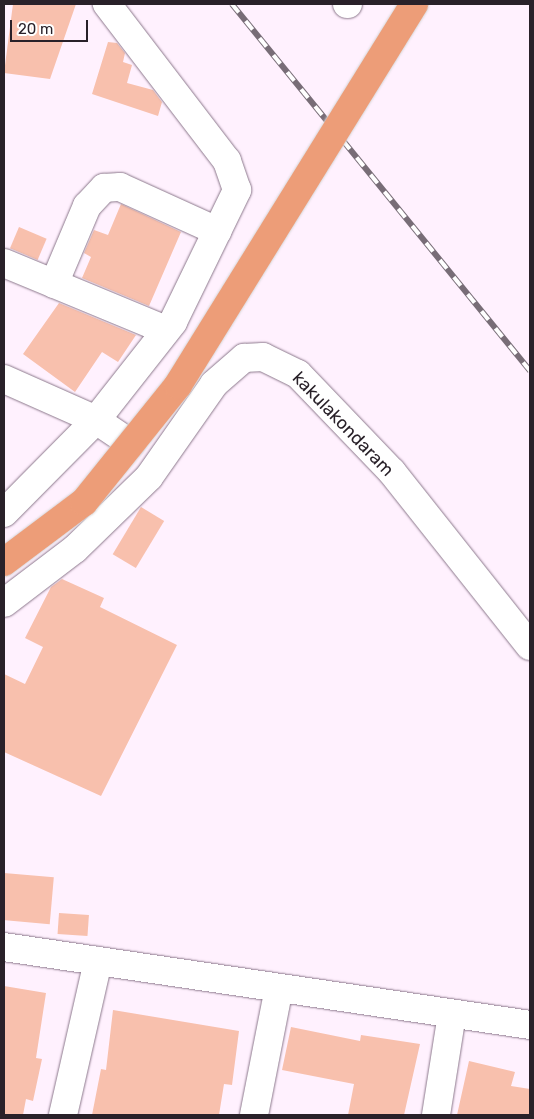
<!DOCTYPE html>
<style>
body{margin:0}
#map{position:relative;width:534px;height:1119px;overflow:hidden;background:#fff1fe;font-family:Rubik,sans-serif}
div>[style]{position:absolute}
.building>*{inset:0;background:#f8c0ad;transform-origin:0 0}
.roads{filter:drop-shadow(0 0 1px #8c788c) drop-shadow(0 0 1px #8c788c)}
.street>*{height:28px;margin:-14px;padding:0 14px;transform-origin:14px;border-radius:14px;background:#fff}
.rail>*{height:5.5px;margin-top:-2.75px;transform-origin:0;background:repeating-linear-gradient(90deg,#fff 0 11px,#786d77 0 22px);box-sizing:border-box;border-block:1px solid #786d77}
.bridges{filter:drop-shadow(0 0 1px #d8d7d8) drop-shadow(0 0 1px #d8d7d8)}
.highway-bridge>*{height:28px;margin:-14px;padding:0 14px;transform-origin:14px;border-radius:14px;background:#ed9d78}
span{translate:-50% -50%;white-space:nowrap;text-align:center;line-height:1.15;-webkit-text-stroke:4px #fff;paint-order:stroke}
.street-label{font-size:18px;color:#292129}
.frame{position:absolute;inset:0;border:5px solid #292129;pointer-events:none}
.scale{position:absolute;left:10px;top:20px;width:78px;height:22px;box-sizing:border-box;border:2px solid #292129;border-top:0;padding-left:6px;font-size:15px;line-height:18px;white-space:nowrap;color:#292129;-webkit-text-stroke:4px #fff;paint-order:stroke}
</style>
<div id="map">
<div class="building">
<i style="clip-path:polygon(13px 4px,76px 4px,50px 79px,4px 73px)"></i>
<i style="clip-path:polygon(108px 42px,117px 43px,125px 53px,123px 62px,132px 65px,127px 83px,153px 90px,162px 102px,158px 116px,92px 94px)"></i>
<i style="clip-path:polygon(121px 204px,181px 232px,149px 306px,82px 278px,91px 257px,84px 253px,94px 230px,108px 235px)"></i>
<i style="left:19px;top:227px;width:30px;height:23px;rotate:23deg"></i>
<i style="clip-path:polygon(59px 303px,136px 335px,118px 362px,102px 352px,75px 392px,23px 354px)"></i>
<i style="left:141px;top:507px;width:27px;height:55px;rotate:31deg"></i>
<i style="clip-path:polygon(62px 579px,104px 598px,100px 607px,177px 645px,101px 796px,4px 752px,4px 674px,25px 684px,43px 647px,25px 638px,51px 587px)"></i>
<i style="left:4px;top:873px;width:50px;height:47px;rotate:5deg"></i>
<i style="left:59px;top:913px;width:30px;height:21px;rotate:4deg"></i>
<i style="clip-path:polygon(4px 986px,46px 993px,36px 1058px,42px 1059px,33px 1101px,26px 1099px,23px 1115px,4px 1115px)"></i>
<i style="clip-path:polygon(113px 1010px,239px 1031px,232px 1085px,224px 1084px,219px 1115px,92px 1115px,101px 1069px,106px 1070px)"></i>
<i style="clip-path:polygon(291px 1027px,360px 1041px,361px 1035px,420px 1044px,404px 1115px,348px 1115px,354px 1084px,282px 1070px)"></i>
<i style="clip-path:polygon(469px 1061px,515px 1072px,511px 1086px,530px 1089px,530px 1115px,457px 1115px)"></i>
</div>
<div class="roads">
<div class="street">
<i style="left:347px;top:4px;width:1px"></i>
<i style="left:4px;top:263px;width:175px;rotate:22.5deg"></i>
<i style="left:54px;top:284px;width:85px;rotate:-67.1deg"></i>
<i style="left:87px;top:206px;width:25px;rotate:-47deg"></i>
<i style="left:104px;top:188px;width:16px;rotate:-4deg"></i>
<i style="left:120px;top:187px;width:107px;rotate:24.4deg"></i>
<i style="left:4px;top:379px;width:101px;rotate:24deg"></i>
<i style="left:96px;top:420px;width:41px;rotate:34.1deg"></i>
<i style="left:4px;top:513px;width:131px;rotate:-45.3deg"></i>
<i style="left:96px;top:420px;width:125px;rotate:-51.8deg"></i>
<i style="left:173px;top:322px;width:147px;rotate:-64.1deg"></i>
<i style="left:237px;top:190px;width:31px;rotate:-109deg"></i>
<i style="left:227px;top:161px;width:198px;rotate:-127.4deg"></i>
<i style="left:4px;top:603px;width:89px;rotate:-37.3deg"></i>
<i style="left:75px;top:549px;width:103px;rotate:-44.2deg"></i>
<i style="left:149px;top:477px;width:113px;rotate:-55deg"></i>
<i style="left:214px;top:384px;width:40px;rotate:-41deg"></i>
<i style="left:244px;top:358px;width:19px;rotate:-3deg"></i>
<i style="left:263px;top:357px;width:39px;rotate:26deg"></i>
<i style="left:298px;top:374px;width:136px;rotate:46.2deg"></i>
<i style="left:392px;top:472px;width:222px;rotate:51.6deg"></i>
<i style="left:4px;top:947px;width:532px;rotate:8.43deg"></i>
<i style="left:63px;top:1115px;width:158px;rotate:-77.2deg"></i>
<i style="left:254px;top:1115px;width:129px;rotate:-78.9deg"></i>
<i style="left:436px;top:1115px;width:102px;rotate:-81deg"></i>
</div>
</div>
<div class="rail">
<i style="left:232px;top:4px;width:473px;rotate:50.9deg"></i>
</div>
<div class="bridges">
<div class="highway-bridge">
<i style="left:4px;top:562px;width:100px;rotate:-36.9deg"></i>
<i style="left:84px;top:502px;width:150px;rotate:-51.2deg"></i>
<i style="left:178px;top:385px;width:448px;rotate:-58.2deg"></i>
</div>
</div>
<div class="street-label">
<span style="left:343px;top:424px;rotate:46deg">kakulakondaram</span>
</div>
<div class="frame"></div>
<div class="scale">20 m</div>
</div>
